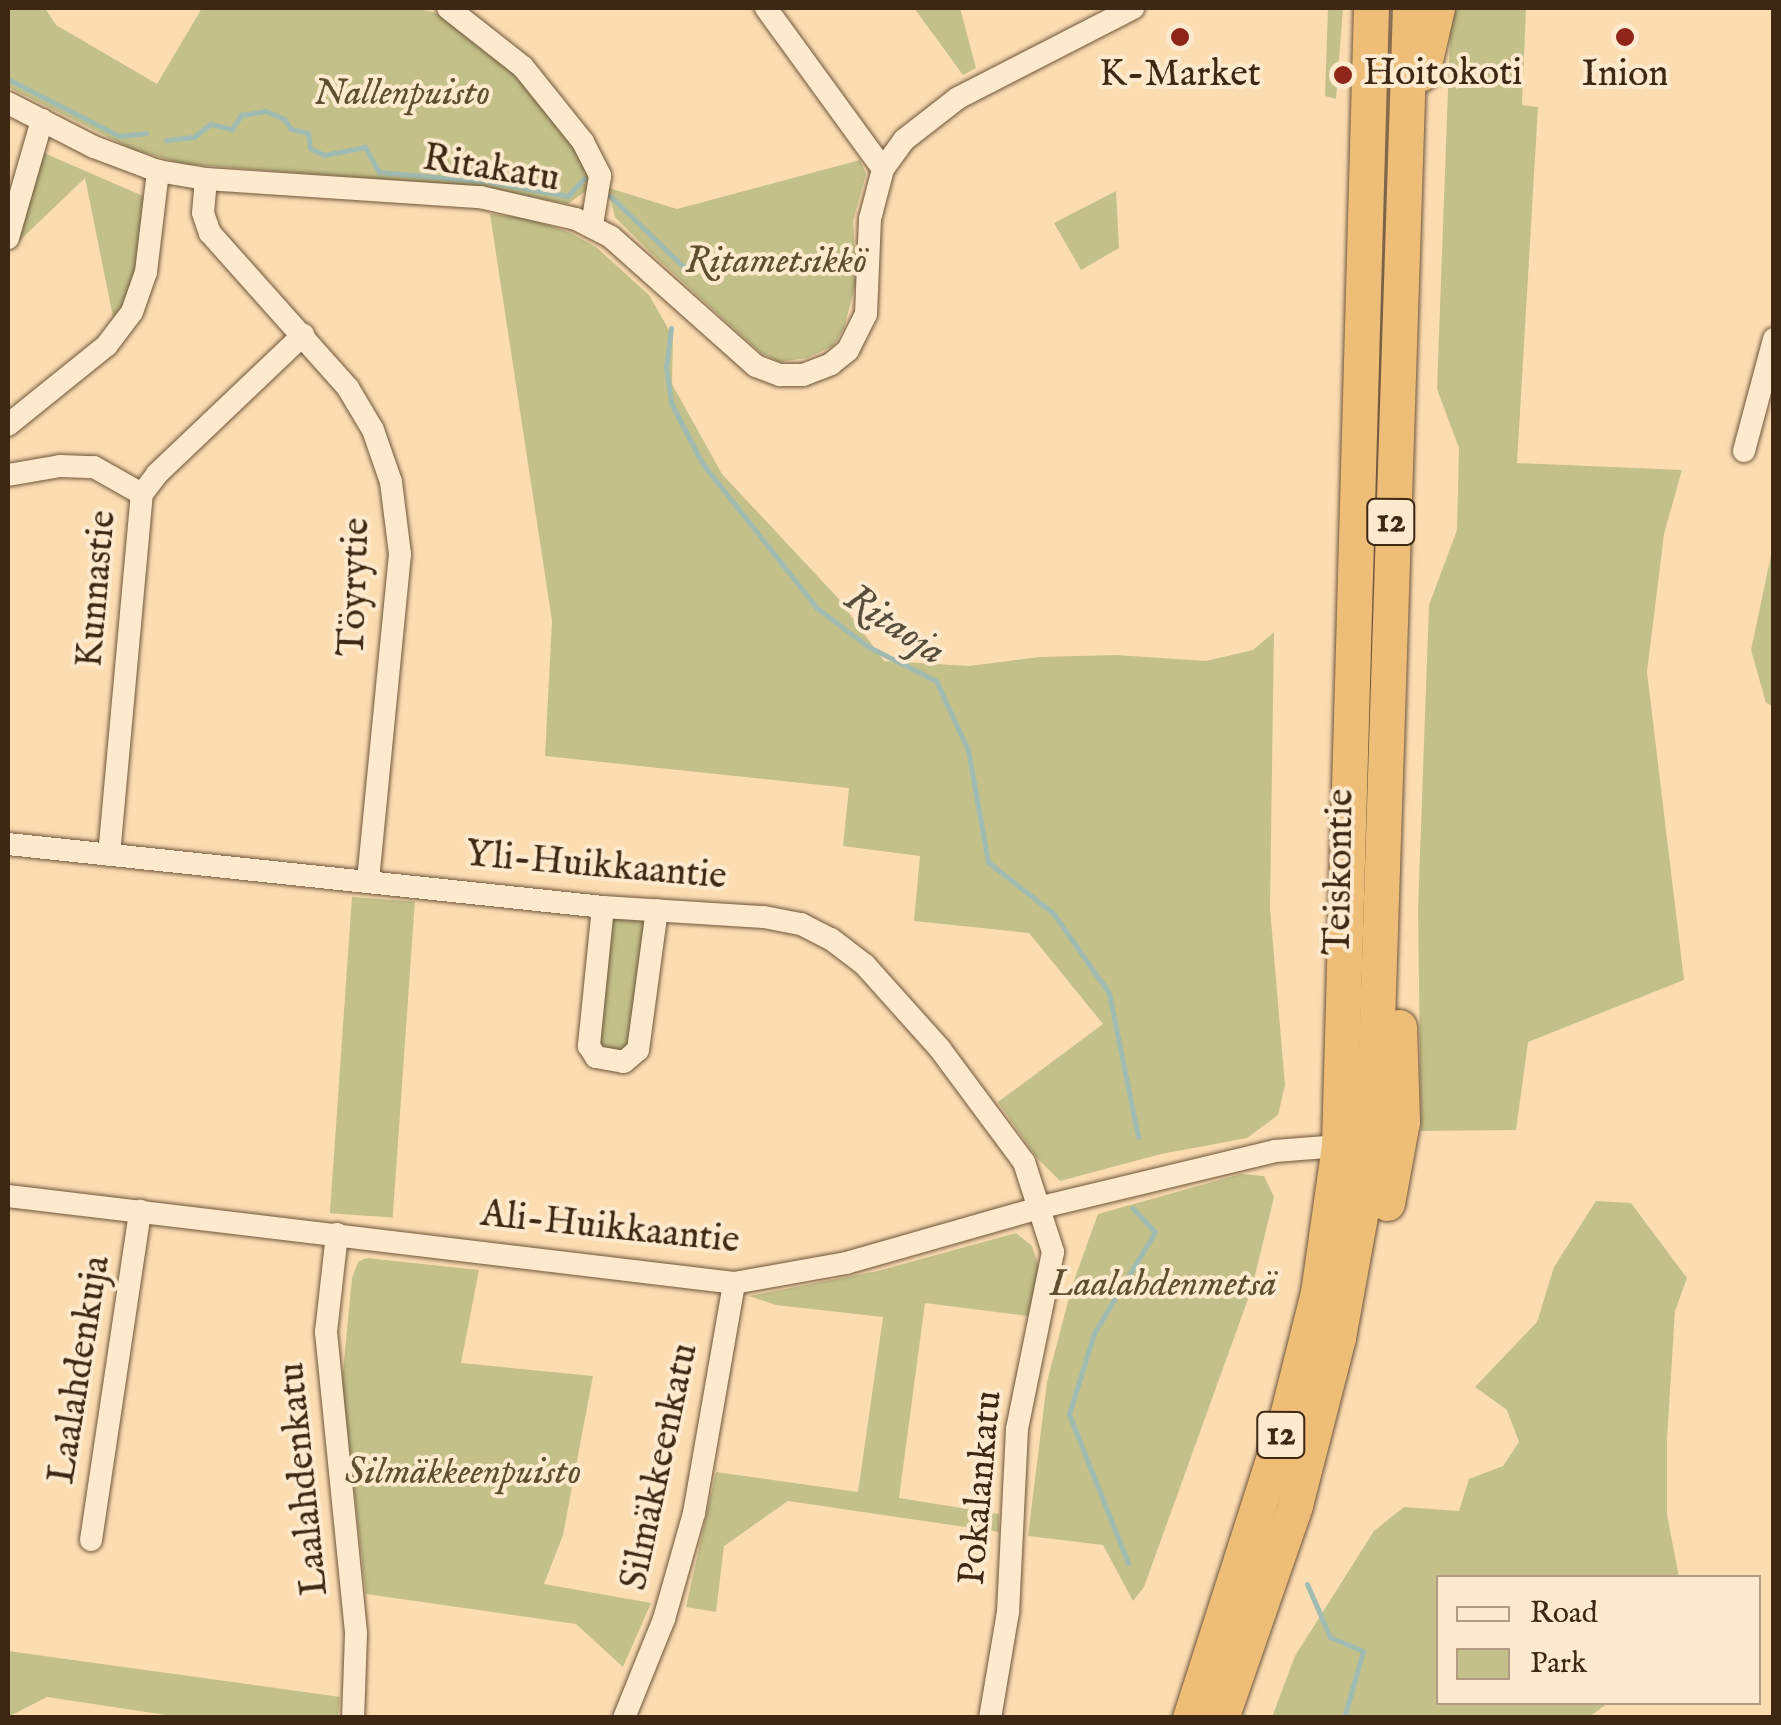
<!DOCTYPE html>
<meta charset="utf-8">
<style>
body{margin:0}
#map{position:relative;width:1781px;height:1725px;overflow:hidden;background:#fcddb2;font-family:"IM FELL English",serif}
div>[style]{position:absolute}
.green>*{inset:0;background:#c3c089;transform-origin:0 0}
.stream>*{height:5px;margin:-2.5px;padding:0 2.5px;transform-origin:2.5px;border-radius:2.5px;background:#a0bbb1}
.roads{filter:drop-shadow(0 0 2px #6e553b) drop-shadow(0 0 2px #6e553b)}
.minor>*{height:22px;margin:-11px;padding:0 11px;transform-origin:11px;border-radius:11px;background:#fde9cd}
.highway>*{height:35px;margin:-17.5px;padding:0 17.5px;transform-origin:17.5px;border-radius:17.5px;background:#eebe79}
.dots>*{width:28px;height:28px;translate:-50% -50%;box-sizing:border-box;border:5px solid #fde9cd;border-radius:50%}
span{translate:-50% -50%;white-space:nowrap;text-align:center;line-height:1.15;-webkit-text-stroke:8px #fde9cd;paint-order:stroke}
.shield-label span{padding:2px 8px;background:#fde9cd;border:2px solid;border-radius:8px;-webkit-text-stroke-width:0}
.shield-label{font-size:35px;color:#3e2813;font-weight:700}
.poi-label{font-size:38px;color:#3e2813}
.left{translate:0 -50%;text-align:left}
.park-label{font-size:38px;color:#5f4e30;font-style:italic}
.street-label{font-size:38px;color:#3e2813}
.water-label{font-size:40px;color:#564d3a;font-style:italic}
.frame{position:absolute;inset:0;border:10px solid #3e2813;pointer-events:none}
.legend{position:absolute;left:1436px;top:1575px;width:325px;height:130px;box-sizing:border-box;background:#fde9cd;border:2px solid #b19c83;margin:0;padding:12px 18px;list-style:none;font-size:30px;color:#3e2813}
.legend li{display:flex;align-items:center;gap:20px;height:50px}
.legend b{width:50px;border:2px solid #b19c83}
</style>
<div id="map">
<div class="green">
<i style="clip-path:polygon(8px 8px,45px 8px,56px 25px,157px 84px,202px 8px,411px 8px,434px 12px,479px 40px,548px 106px,590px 171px,587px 190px,568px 204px,483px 187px,184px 164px,132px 149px,8px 87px)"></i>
<i style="clip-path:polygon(914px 8px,960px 8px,976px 68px,963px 75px)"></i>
<i style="clip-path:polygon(1328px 8px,1343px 8px,1336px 99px,1325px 96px)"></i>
<i style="clip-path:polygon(1451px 8px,1526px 8px,1522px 105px,1538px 107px,1517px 463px,1682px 470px,1664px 534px,1647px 672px,1684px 980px,1528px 1042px,1516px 1130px,1421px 1131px,1418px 909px,1429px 605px,1457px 530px,1459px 448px,1437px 389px)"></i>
<i style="clip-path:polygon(44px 153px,143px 196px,143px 246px,133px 296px,113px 317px,85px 178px,16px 244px)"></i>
<i style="clip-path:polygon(860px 160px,866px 174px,853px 221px,857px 278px,844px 328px,833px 346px,807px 358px,780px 362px,761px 353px,651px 253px,615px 217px,609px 194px,609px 188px,677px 209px)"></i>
<i style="clip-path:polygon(1116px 191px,1119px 248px,1081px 270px,1054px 223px)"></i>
<i style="clip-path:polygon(490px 214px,529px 219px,571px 233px,596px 247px,649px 295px,673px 337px,672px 384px,722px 474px,838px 598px,884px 661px,969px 666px,1040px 657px,1116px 655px,1206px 661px,1253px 650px,1274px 632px,1270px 908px,1285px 1085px,1278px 1115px,1247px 1138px,1161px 1154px,1060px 1181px,1038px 1159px,998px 1102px,1103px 1024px,1029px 933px,914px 921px,920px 856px,843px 846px,849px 788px,545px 756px,552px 621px)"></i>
<i style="clip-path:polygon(1773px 546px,1774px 706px,1773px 706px,1766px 703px,1751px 650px)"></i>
<i style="left:352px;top:897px;width:63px;height:317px;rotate:4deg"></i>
<i style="clip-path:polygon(614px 916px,638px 917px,648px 930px,633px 1046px,624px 1056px,596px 1044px,607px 926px)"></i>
<i style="clip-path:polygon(1241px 1174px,1264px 1176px,1274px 1197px,1252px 1288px,1144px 1587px,1133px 1601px,1103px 1545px,1028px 1536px,1047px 1382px,1072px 1286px,1098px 1214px)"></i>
<i style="clip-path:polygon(1596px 1201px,1631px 1203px,1687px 1278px,1675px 1311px,1667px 1439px,1667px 1515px,1679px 1577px,1438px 1578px,1438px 1702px,1608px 1703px,1588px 1718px,1272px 1717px,1295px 1656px,1374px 1531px,1404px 1507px,1459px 1511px,1469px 1479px,1503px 1466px,1519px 1442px,1507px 1410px,1475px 1387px,1537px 1322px,1554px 1267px)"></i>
<i style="clip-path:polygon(1016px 1233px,1032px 1246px,1039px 1267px,1028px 1316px,925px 1303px,899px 1498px,999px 1514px,999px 1532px,788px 1501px,724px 1546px,716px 1612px,686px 1607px,716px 1472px,858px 1492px,883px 1317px,776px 1305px,749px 1296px,878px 1271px)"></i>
<i style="clip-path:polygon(366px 1258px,479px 1270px,461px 1363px,593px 1376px,563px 1535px,544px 1584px,651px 1603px,623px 1667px,576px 1624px,366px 1594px,342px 1382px,352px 1278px,358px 1262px)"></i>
<i style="clip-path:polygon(8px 1651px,340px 1697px,338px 1717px,186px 1718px,47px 1697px,8px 1717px)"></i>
</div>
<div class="stream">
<i style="left:8px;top:79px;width:125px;rotate:27.2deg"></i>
<i style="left:119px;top:136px;width:27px;rotate:-6deg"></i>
<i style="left:166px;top:140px;width:28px;rotate:-6deg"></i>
<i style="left:194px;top:137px;width:21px;rotate:-39deg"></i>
<i style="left:210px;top:124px;width:23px;rotate:13deg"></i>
<i style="left:232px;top:129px;width:17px;rotate:-57deg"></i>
<i style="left:241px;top:115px;width:25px;rotate:-9deg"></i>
<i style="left:266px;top:111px;width:20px;rotate:24deg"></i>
<i style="left:284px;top:119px;width:12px;rotate:55deg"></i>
<i style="left:291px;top:129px;width:17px;rotate:13deg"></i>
<i style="left:308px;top:133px;width:15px;rotate:82deg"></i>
<i style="left:310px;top:148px;width:16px;rotate:27deg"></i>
<i style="left:324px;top:155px;width:42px;rotate:-11deg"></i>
<i style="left:365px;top:147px;width:29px;rotate:61deg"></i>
<i style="left:379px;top:172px;width:111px;rotate:5.1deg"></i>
<i style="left:490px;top:182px;width:79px;rotate:10.2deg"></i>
<i style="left:568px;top:196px;width:24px;rotate:-48deg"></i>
<i style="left:610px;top:196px;width:110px;rotate:43.9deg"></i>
<i style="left:671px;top:328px;width:38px;rotate:97deg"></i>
<i style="left:666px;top:366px;width:37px;rotate:82deg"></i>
<i style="left:671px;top:403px;width:68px;rotate:62.7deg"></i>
<i style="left:702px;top:463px;width:185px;rotate:51.6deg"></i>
<i style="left:817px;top:608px;width:63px;rotate:37.2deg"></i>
<i style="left:867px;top:646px;width:77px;rotate:26.9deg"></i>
<i style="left:936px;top:681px;width:76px;rotate:65.1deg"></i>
<i style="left:968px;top:750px;width:114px;rotate:79.9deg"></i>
<i style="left:988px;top:862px;width:83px;rotate:38.1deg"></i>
<i style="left:1053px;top:913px;width:98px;rotate:55deg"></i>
<i style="left:1109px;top:993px;width:147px;rotate:78.6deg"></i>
<i style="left:1128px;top:1563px;width:160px;rotate:-111.6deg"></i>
<i style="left:1069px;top:1414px;width:85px;rotate:-72.8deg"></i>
<i style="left:1094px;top:1333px;width:118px;rotate:-58.9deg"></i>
<i style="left:1155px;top:1232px;width:33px;rotate:-133deg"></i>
<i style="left:1307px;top:1584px;width:58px;rotate:66.5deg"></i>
<i style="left:1330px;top:1637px;width:36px;rotate:23deg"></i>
<i style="left:1363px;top:1651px;width:70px;rotate:105.8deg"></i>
</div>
<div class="roads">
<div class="minor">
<i style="left:448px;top:8px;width:95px;rotate:38.2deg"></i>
<i style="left:523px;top:67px;width:96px;rotate:51.3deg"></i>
<i style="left:583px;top:142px;width:38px;rotate:63deg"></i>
<i style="left:600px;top:176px;width:50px;rotate:99.3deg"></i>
<i style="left:766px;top:8px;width:199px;rotate:54deg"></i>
<i style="left:8px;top:103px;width:97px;rotate:27.1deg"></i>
<i style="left:94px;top:147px;width:68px;rotate:20.6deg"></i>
<i style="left:158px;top:171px;width:49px;rotate:9.5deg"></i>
<i style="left:206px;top:179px;width:275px;rotate:3.8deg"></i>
<i style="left:480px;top:197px;width:98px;rotate:12.9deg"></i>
<i style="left:576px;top:219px;width:39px;rotate:27deg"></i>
<i style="left:611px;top:237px;width:194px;rotate:41.7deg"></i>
<i style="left:756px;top:366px;width:26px;rotate:21deg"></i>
<i style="left:780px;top:375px;width:23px"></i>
<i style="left:803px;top:375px;width:30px;rotate:-21deg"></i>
<i style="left:831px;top:364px;width:22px;rotate:-39deg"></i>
<i style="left:848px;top:350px;width:40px;rotate:-63.4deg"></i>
<i style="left:866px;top:314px;width:95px;rotate:-87.6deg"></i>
<i style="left:870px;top:219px;width:52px;rotate:-75.4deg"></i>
<i style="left:883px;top:169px;width:36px;rotate:-54deg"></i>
<i style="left:904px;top:140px;width:68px;rotate:-37.9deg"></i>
<i style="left:958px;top:98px;width:197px;rotate:-27.2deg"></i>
<i style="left:206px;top:179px;width:34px;rotate:95deg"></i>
<i style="left:203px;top:213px;width:21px;rotate:71deg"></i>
<i style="left:210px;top:233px;width:208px;rotate:48.3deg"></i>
<i style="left:348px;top:388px;width:49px;rotate:59.2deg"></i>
<i style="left:373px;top:430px;width:55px;rotate:70.9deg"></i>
<i style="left:391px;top:482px;width:73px;rotate:82.9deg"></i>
<i style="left:400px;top:554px;width:329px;rotate:95.6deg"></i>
<i style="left:8px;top:238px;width:123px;rotate:-73.9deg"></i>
<i style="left:8px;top:425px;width:127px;rotate:-38.9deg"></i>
<i style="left:107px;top:345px;width:41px;rotate:-52.9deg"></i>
<i style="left:132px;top:312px;width:42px;rotate:-70.7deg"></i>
<i style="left:146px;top:272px;width:102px;rotate:-83.2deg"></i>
<i style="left:1744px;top:451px;width:116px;rotate:-75deg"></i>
<i style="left:8px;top:475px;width:53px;rotate:-9.8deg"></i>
<i style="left:60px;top:466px;width:34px;rotate:2deg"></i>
<i style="left:94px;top:467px;width:55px;rotate:29.4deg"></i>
<i style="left:8px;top:844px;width:598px;rotate:6.04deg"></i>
<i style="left:603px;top:907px;width:161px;rotate:3.6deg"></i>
<i style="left:764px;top:917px;width:38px;rotate:11deg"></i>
<i style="left:801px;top:924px;width:34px;rotate:27deg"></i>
<i style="left:831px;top:939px;width:43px;rotate:37.4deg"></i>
<i style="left:865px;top:965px;width:113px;rotate:48.2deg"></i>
<i style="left:940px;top:1049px;width:141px;rotate:53.4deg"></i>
<i style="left:1024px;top:1162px;width:95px;rotate:72.1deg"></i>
<i style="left:1053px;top:1252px;width:181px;rotate:101.5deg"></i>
<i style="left:1017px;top:1429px;width:183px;rotate:92.8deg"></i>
<i style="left:1008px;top:1612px;width:108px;rotate:99.6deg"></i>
<i style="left:109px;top:855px;width:363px;rotate:-84.8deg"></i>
<i style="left:142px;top:494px;width:25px;rotate:-53deg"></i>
<i style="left:157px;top:474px;width:202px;rotate:-43.6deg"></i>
<i style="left:603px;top:907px;width:140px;rotate:95.8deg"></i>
<i style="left:589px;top:1046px;width:13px;rotate:58deg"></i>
<i style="left:596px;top:1057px;width:28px;rotate:10deg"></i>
<i style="left:624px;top:1062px;width:18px;rotate:-41deg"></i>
<i style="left:638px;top:1050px;width:141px;rotate:-82.3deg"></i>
<i style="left:8px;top:1196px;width:731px;rotate:6.83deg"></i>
<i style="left:734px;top:1283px;width:114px;rotate:-10.1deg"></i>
<i style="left:846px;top:1263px;width:204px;rotate:-15.9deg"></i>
<i style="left:1042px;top:1207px;width:240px;rotate:-13.5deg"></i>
<i style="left:1275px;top:1151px;width:77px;rotate:-4.5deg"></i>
<i style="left:337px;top:1234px;width:99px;rotate:96.4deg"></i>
<i style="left:326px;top:1332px;width:303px;rotate:84.3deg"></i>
<i style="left:356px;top:1634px;width:84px;rotate:92deg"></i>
<i style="left:91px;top:1540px;width:333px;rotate:-81.5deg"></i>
<i style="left:624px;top:1718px;width:107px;rotate:-68deg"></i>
<i style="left:664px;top:1619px;width:110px;rotate:-74.2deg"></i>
<i style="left:694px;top:1513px;width:233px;rotate:-80.1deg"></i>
</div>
<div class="highway">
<i style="left:1422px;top:73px;width:67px;rotate:-77deg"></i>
<i style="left:1387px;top:1203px;width:83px;rotate:-79.6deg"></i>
<i style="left:1402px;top:1121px;width:94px;rotate:-91.8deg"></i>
<i style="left:1190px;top:1718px;width:317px;rotate:-72.2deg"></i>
<i style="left:1287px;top:1416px;width:127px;rotate:-75.9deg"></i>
<i style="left:1318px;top:1293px;width:149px;rotate:-81.9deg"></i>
<i style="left:1339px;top:1145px;width:1137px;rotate:-88.39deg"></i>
<i style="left:1221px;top:1718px;width:225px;rotate:-70.8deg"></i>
<i style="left:1295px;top:1505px;width:173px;rotate:-75.6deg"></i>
<i style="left:1338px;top:1337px;width:195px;rotate:-79.7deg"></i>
<i style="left:1373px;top:1145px;width:1138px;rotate:-88.14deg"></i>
</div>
</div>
<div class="dots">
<i style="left:1180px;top:37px;background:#8f2418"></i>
<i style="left:1625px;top:37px;background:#8f2418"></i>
<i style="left:1343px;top:75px;background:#8f2418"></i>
</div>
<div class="shield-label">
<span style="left:1391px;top:522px">12</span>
<span style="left:1281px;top:1435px">12</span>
</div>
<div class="poi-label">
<span class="left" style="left:1363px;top:75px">Hoitokoti</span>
<span style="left:1180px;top:76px">K-Market</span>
<span style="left:1625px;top:76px">Inion</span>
</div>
<div class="park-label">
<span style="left:402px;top:95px">Nallenpuisto</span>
<span style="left:776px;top:263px">Ritametsikkö</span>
<span style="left:1163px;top:1286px">Laalahdenmetsä</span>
<span style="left:463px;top:1474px">Silmäkkeenpuisto</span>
</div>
<div class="street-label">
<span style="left:491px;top:170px;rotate:9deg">Ritakatu</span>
<span style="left:356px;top:587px;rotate:-88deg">Töyrytie</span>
<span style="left:98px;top:589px;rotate:-85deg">Kunnastie</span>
<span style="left:596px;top:867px;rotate:5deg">Yli-Huikkaantie</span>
<span style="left:1341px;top:872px;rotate:-89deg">Teiskontie</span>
<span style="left:610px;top:1229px;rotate:6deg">Ali-Huikkaantie</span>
<span style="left:81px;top:1370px;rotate:-81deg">Laalahdenkuja</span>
<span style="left:661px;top:1467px;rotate:-78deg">Silmäkkeenkatu</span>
<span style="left:305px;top:1479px;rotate:-96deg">Laalahdenkatu</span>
<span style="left:982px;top:1488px;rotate:-85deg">Pokalankatu</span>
</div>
<div class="water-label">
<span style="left:894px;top:626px;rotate:34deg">Ritaoja</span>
</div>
<div class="frame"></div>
<ul class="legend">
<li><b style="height:12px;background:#fde9cd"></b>Road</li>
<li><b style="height:28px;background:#c3c089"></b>Park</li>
</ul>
</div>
